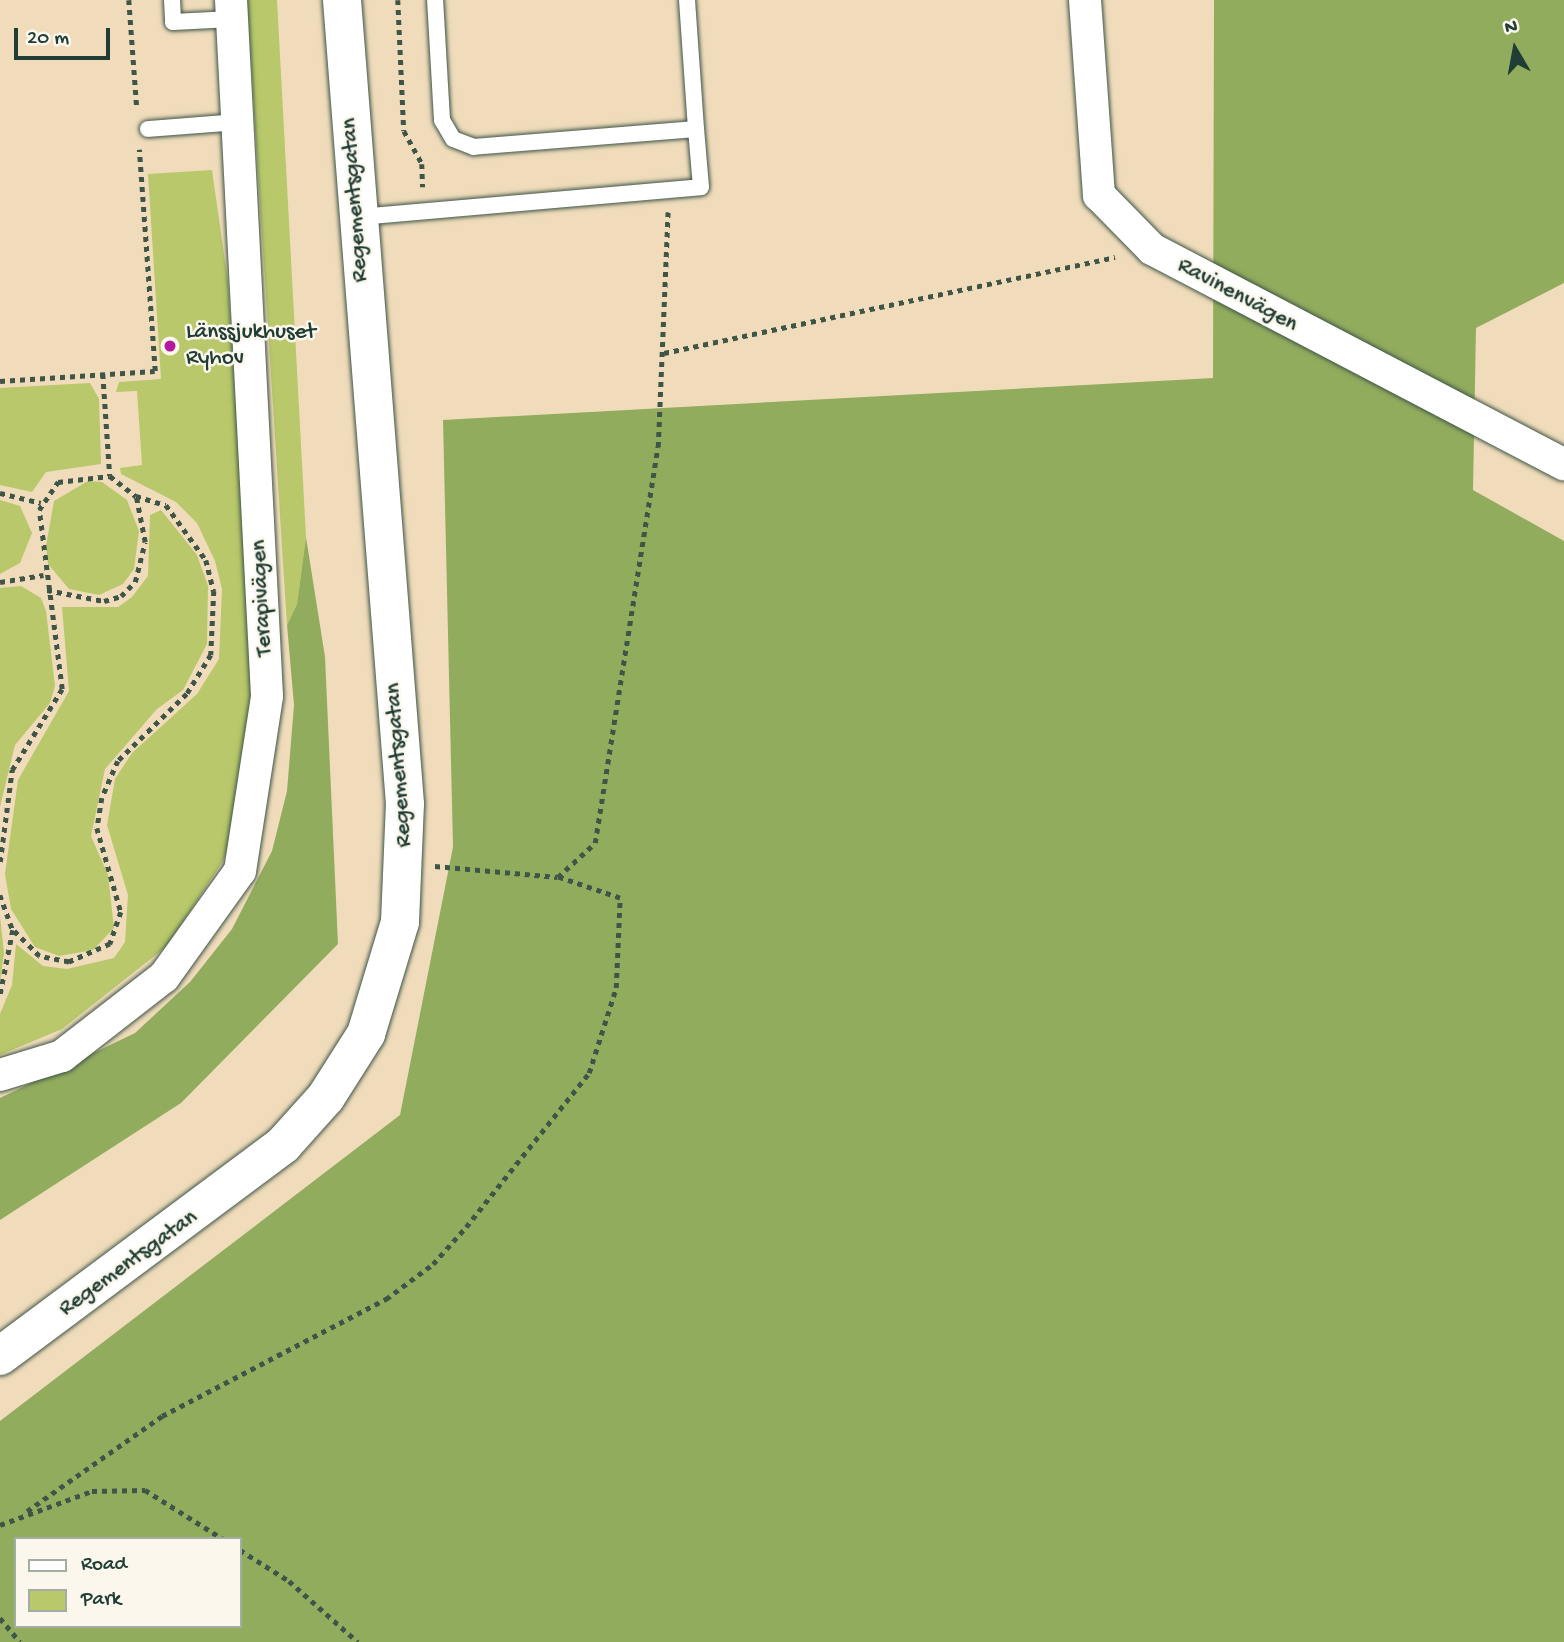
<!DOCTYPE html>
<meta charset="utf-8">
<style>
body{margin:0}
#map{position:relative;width:1564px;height:1642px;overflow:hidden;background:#f0dcbb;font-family:"Gochi Hand",sans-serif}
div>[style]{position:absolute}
.green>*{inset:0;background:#b8c86a}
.forest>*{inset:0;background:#92ac5e}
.path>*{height:4.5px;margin-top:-2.25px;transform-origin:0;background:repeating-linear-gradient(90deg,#3e5548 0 5px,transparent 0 10px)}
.roads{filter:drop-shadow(0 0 2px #3e5548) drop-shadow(0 0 2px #3e5548)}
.lane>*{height:16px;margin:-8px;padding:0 8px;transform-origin:8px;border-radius:8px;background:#fff}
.street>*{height:32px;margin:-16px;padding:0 16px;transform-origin:16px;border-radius:16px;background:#fff}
.secondary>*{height:38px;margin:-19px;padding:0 19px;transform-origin:19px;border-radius:19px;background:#fff}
.dots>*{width:19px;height:19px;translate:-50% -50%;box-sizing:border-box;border:4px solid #fbf7ec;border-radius:50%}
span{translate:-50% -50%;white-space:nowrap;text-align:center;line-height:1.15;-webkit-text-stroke:5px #fbf7ec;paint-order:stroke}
.street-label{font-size:23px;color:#1f3d34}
.poi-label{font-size:23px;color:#1f3d34}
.left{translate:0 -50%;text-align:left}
.legend{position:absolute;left:14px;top:1537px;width:228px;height:91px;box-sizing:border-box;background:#fbf7ec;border:2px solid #a3ada2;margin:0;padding:9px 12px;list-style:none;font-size:21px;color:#1f3d34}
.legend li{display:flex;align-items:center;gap:14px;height:35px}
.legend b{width:35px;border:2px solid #a3ada2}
.north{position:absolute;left:1480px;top:14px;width:70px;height:70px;-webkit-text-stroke:5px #fbf7ec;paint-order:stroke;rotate:350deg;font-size:19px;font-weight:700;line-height:28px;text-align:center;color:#1f3d34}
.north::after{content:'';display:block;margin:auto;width:24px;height:32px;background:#1f3d34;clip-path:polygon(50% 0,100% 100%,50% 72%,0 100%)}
.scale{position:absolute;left:14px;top:28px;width:96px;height:32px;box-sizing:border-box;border:4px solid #1f3d34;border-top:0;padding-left:9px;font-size:21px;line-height:24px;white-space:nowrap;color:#1f3d34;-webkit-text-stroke:5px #fbf7ec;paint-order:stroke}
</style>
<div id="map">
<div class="green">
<i style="clip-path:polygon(247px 0,277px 0,306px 537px,297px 604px,287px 625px)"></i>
<i style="clip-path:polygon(212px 170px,228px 282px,256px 726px,235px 829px,223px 861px,167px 946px,62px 1029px,0 1055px,0 1014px,12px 985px,16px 944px,43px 966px,67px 969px,114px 958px,125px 942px,128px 895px,107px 825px,115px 779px,132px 753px,197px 694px,219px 659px,222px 589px,215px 561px,197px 523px,176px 502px,121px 474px,120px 468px,142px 465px,137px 391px,116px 392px,119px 382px,161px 379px,148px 174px)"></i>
<i style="clip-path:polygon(90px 383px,99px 399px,101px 464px,46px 472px,32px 492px,0 485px,0 388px)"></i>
<i style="clip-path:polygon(88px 481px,102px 482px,127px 500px,139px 531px,134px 569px,123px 584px,99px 595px,69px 589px,48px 564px,46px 546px,54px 501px)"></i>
<i style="clip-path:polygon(0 500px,20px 506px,32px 533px,20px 563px,0 574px)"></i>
<i style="clip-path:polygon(161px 510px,197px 555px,208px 586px,207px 644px,183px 690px,157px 709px,105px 769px,91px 836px,108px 875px,114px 928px,93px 950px,59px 956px,35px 947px,11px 909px,5px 874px,18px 780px,69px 691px,62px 607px,118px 607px,132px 597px,148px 576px,150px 515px)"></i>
<i style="clip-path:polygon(21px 586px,41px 598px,46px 611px,55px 686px,50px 703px,15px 745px,0 807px,0 588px)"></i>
<i style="clip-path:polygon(0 916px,4px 953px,0 983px)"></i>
</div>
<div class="forest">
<i style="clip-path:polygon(evenodd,1214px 0,1564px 0,1564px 283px,1476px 328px,1473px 490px,1564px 541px,1564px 1642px,0 1642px,0 1421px,400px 1115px,453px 847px,443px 420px,1213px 378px,1214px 0,16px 1539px,240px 1539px,240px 1626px,16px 1626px,16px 1539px)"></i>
<i style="clip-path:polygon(306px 537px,325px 657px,338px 944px,181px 1103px,0 1220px,0 1098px,135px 1033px,190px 982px,232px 929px,272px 851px,287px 791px,294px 705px,287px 625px,297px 604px)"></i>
</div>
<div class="path">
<i style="left:129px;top:0;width:109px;rotate:85.8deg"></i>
<i style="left:398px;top:0;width:131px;rotate:87.4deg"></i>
<i style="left:404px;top:131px;width:38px;rotate:61deg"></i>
<i style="left:422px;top:164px;width:23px;rotate:88deg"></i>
<i style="left:664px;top:353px;width:461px;rotate:-12deg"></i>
<i style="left:103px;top:374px;width:102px;rotate:86.1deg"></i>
<i style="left:0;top:381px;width:155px;rotate:-3.7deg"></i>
<i style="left:155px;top:371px;width:222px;rotate:-94.1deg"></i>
<i style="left:0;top:493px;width:42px;rotate:13.7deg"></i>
<i style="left:0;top:582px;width:44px;rotate:-9.2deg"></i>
<i style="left:47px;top:590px;width:58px;rotate:10.9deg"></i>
<i style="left:104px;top:601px;width:18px;rotate:-16deg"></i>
<i style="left:121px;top:596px;width:20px;rotate:-45deg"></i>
<i style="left:135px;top:582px;width:41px;rotate:-76deg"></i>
<i style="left:145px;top:542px;width:47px;rotate:-101.1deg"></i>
<i style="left:0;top:862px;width:93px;rotate:-82.6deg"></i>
<i style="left:12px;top:770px;width:95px;rotate:-58.3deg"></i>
<i style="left:62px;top:689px;width:180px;rotate:-97.3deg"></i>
<i style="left:39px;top:510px;width:34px;rotate:-56deg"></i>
<i style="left:58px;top:482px;width:52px;rotate:-6.6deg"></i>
<i style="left:110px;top:476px;width:33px;rotate:38deg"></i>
<i style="left:136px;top:496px;width:31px;rotate:17deg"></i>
<i style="left:166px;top:505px;width:68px;rotate:54deg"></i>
<i style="left:206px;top:560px;width:32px;rotate:76deg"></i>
<i style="left:214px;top:591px;width:64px;rotate:92.7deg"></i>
<i style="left:211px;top:655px;width:46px;rotate:121.6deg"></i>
<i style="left:187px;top:694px;width:96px;rotate:135.8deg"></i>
<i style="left:118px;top:761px;width:40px;rotate:113.4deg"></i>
<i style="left:102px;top:798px;width:30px;rotate:99deg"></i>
<i style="left:97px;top:828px;width:87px;rotate:74.1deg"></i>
<i style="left:121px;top:912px;width:34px;rotate:109deg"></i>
<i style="left:110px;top:944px;width:45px;rotate:156.3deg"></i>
<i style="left:69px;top:962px;width:31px;rotate:-169deg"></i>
<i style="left:39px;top:956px;width:37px;rotate:-135deg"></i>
<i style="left:435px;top:866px;width:123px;rotate:5.1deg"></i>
<i style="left:558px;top:877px;width:50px;rotate:-42.6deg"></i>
<i style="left:595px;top:843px;width:401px;rotate:-81deg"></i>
<i style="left:658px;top:447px;width:235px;rotate:-87.6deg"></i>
<i style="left:0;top:895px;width:37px;rotate:70deg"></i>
<i style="left:13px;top:930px;width:67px;rotate:101.1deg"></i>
<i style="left:27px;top:1511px;width:165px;rotate:-35.1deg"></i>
<i style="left:162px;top:1416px;width:253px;rotate:-27.6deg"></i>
<i style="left:386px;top:1299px;width:59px;rotate:-36.7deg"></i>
<i style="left:433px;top:1264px;width:50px;rotate:-48.3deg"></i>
<i style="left:466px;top:1227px;width:197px;rotate:-51.4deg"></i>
<i style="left:589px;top:1073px;width:89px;rotate:-72.4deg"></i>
<i style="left:616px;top:988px;width:90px;rotate:-87.5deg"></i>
<i style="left:620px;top:898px;width:65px;rotate:-161.3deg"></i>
<i style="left:0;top:1525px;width:98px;rotate:-20.3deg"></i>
<i style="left:92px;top:1491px;width:53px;rotate:-1.1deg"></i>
<i style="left:145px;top:1490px;width:92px;rotate:32.1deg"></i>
<i style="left:240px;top:1550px;width:58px;rotate:32.3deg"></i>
<i style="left:289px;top:1581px;width:92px;rotate:41.5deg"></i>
<i style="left:0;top:1618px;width:31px;rotate:50deg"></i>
</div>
<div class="roads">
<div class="lane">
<i style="left:172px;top:0;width:22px;rotate:87deg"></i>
<i style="left:173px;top:22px;width:59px;rotate:-2.9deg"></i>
<i style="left:687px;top:0;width:129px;rotate:86deg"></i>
<i style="left:148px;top:129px;width:92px;rotate:-4.4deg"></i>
<i style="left:359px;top:217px;width:343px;rotate:-5deg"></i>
<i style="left:701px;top:187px;width:58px;rotate:-94.9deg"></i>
<i style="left:696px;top:129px;width:223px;rotate:175.4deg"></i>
<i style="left:474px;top:147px;width:22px;rotate:-159deg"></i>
<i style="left:453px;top:139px;width:22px;rotate:-120deg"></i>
<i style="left:442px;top:120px;width:120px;rotate:-93.3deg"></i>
</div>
<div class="street">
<i style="left:1085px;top:0;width:196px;rotate:85.9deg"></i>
<i style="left:1099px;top:195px;width:76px;rotate:45.5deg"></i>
<i style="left:1152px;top:249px;width:465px;rotate:27.6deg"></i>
<i style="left:0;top:1075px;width:65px;rotate:-17deg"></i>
<i style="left:62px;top:1056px;width:129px;rotate:-37.8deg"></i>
<i style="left:164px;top:977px;width:130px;rotate:-54.4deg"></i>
<i style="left:240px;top:871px;width:177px;rotate:-81.2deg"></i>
<i style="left:267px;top:696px;width:697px;rotate:-92.96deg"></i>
</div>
<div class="secondary">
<i style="left:0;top:1356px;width:353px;rotate:-36.7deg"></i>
<i style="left:283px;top:1145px;width:64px;rotate:-48.1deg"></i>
<i style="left:326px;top:1097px;width:75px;rotate:-57.6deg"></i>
<i style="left:366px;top:1034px;width:117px;rotate:-73.1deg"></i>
<i style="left:400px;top:922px;width:118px;rotate:-87.6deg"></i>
<i style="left:405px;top:804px;width:806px;rotate:-94.48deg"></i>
</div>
</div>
<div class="dots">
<i style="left:170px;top:346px;background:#b5179e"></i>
</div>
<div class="street-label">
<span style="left:356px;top:200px;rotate:-94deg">Regementsgatan</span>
<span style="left:1237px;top:296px;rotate:28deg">Ravinenvägen</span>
<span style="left:263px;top:598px;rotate:-93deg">Terapivägen</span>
<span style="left:400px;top:765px;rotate:-94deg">Regementsgatan</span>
<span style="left:129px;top:1264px;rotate:-36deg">Regementsgatan</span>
</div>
<div class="poi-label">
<span class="left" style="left:186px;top:346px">Länssjukhuset<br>Ryhov</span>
</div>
<ul class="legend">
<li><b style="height:9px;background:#fff"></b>Road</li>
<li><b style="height:19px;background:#b8c86a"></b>Park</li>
</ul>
<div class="north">N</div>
<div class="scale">20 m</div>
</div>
